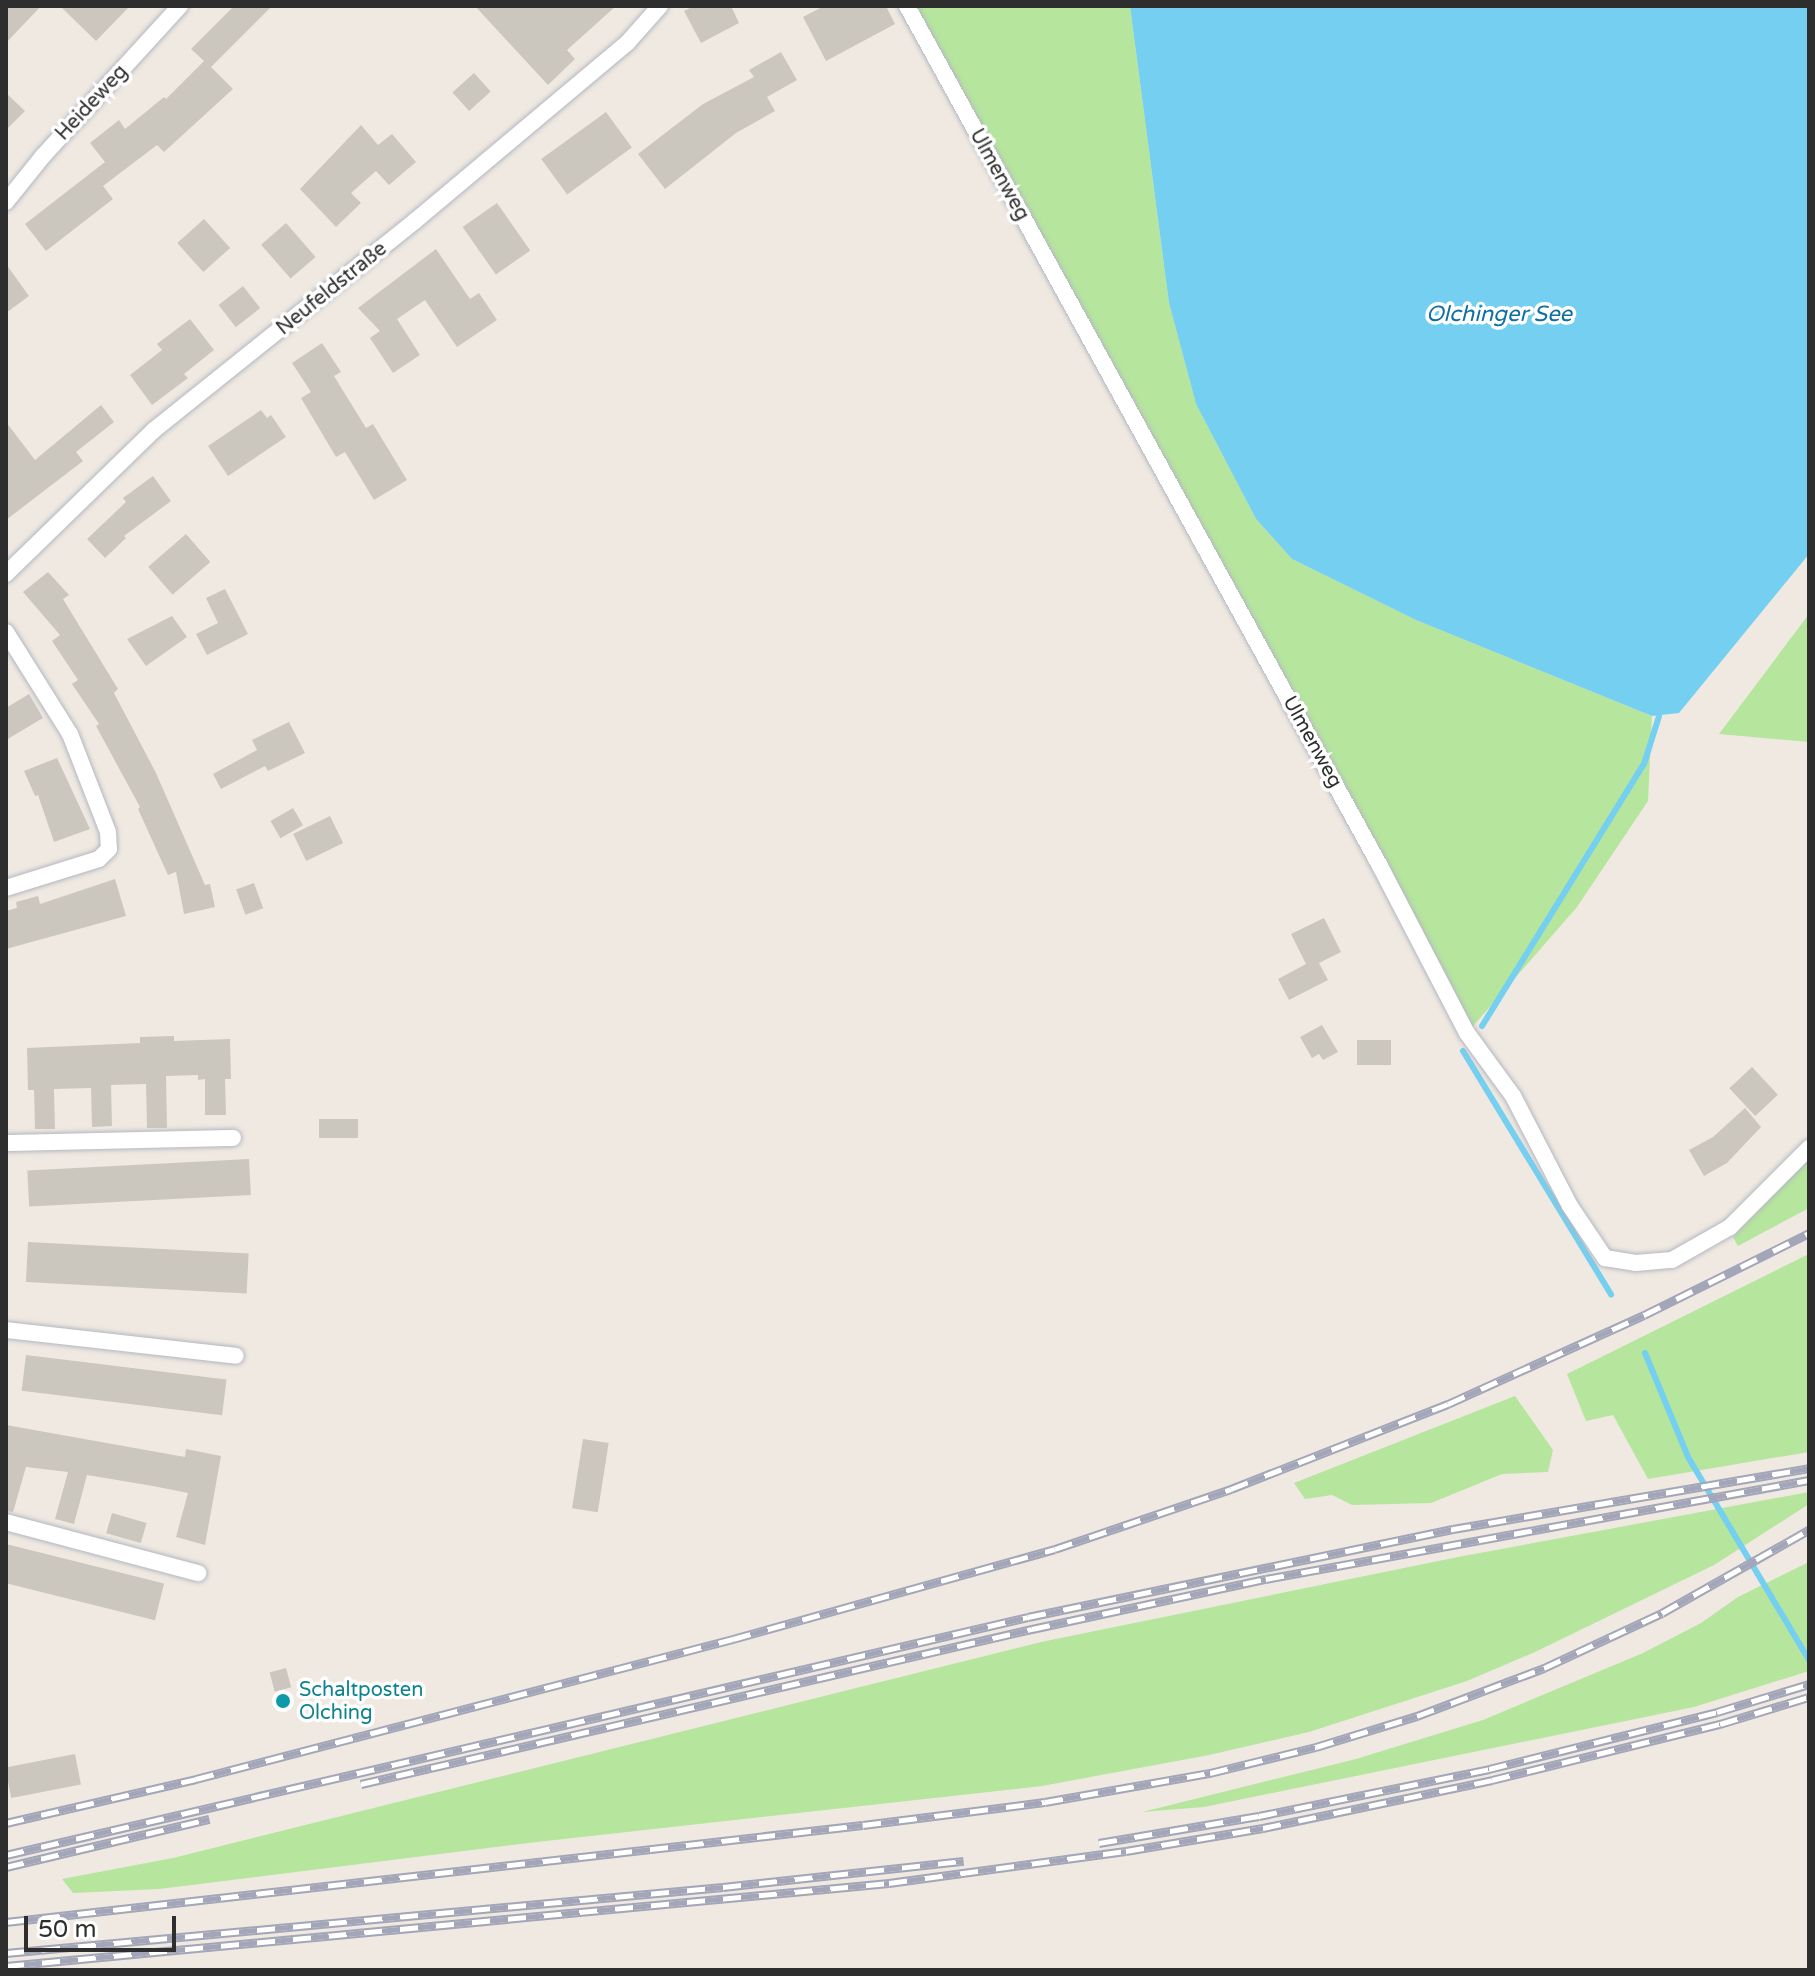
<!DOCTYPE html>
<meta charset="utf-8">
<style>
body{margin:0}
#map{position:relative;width:1815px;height:1976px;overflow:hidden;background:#efe9e1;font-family:"Varela Round",sans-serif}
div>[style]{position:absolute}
.green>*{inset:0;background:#b6e59e}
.water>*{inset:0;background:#75cff0}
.stream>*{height:6px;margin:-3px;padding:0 3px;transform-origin:3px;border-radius:3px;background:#75cff0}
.building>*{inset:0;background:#cbc7bf;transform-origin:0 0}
.roads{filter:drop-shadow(0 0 2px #b4b7c1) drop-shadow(0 0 2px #b4b7c1)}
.street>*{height:16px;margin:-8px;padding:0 8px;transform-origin:8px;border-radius:8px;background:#fff}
.rail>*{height:9px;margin-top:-4.5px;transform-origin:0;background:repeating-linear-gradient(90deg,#fff 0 18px,#a3a6b8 0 36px);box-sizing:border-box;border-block:2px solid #a3a6b8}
.dots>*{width:22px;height:22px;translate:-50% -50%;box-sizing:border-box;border:4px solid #fff;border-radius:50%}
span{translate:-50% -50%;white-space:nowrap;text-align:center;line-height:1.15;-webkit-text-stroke:7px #fff;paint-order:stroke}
.street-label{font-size:20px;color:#2e2e2e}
.culture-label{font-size:20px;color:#0d838f}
.left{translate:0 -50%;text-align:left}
.water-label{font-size:22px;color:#0d6fa3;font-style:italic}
.frame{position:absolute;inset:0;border:8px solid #2e2e2e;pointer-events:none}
.scale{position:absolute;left:24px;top:1916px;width:152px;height:36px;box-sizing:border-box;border:4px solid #2e2e2e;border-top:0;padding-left:10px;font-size:24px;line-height:28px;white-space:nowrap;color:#2e2e2e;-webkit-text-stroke:6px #fff;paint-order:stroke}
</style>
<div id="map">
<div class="green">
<i style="clip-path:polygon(907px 6px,1130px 6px,1169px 303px,1196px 404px,1256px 519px,1292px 559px,1416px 620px,1652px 716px,1648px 801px,1577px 907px,1467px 1033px)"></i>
<i style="clip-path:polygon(1809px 614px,1809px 742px,1719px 734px)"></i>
<i style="clip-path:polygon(1809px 1159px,1809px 1208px,1738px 1246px,1733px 1237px)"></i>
<i style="clip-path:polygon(1809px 1254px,1809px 1452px,1648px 1479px,1613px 1415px,1586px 1421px,1567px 1374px)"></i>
<i style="clip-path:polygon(1515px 1396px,1553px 1450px,1548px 1472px,1502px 1474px,1431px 1503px,1352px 1505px,1332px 1495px,1305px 1499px,1294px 1483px)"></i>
<i style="clip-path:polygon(1809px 1492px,1809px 1504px,1714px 1565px,1535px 1652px,1467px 1681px,1309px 1732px,1209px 1755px,1042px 1786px,537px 1842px,159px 1889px,73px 1893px,62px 1879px,173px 1858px,1041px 1642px,1458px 1557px)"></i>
<i style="clip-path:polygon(1809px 1562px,1809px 1671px,1694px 1707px,1204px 1807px,1142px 1812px,1356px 1759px,1483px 1720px,1643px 1653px,1701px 1623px,1738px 1597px)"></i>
</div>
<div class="water">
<i style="clip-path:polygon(1130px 6px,1809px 6px,1809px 554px,1679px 713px,1652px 716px,1416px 620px,1292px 559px,1256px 519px,1196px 404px,1169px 303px)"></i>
</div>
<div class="stream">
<i style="left:1482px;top:1026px;width:308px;rotate:-58.3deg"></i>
<i style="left:1644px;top:764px;width:50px;rotate:-72.6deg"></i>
<i style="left:1463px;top:1051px;width:285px;rotate:58.7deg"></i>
<i style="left:1645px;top:1353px;width:113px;rotate:67.5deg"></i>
<i style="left:1688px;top:1457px;width:236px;rotate:59.2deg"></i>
</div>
<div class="building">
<i style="clip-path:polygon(6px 6px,41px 6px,6px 43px)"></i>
<i style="clip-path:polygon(60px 6px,130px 6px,96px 41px)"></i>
<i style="clip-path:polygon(234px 6px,272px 6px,211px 67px,233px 89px,164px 152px,157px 145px,103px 186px,113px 199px,46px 251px,25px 224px,105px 162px,90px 143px,119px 120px,125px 129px,164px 97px,166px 99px,204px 61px,191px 49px)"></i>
<i style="clip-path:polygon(475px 6px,616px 6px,567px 50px,575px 59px,548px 85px)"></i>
<i style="clip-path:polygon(694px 6px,731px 6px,739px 23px,701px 43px,684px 11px)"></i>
<i style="clip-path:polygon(824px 6px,886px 6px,895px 24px,826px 61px,803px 17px)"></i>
<i style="clip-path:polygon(781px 52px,797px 80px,767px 97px,775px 111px,736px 133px,665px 189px,638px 154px,703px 104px,754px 77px,749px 70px)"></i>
<i style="left:474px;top:73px;width:25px;height:29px;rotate:48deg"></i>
<i style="clip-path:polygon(6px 93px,25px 111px,6px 130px)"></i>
<i style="left:606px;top:112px;width:44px;height:80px;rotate:54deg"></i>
<i style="clip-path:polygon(361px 125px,378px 145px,392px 134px,416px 162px,389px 185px,376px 171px,351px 193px,361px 203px,336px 227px,300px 189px)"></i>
<i style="left:497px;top:203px;width:58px;height:42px;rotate:55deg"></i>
<i style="left:204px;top:219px;width:39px;height:36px;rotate:48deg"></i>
<i style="left:286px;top:223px;width:45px;height:33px;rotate:49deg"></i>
<i style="clip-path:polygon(436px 249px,470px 299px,479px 293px,497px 320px,457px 347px,425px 300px,397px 319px,420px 355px,393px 373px,370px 338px,380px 331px,358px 308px)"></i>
<i style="clip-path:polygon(6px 264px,29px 296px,6px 313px)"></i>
<i style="left:243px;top:286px;width:28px;height:31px;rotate:52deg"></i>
<i style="clip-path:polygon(190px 319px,214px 350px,184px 374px,188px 378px,152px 405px,130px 375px,162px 350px,157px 344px)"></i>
<i style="clip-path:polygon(322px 343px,341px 372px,334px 376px,366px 428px,373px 424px,407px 480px,374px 500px,345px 452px,336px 457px,301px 398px,311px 392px,292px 363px)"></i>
<i style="clip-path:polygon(101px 405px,114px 422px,76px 452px,83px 461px,6px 520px,6px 422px,35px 460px)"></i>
<i style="clip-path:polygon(261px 410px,267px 418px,271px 415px,286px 437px,228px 476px,208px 446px)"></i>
<i style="clip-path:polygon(153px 476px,171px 501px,124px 536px,126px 538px,105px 558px,87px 539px,126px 502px,123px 498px)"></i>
<i style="left:186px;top:534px;width:37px;height:50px;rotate:49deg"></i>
<i style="clip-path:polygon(48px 572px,69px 595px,63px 599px,118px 689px,114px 693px,156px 773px,205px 885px,210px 884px,215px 907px,184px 914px,176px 872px,168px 875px,138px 809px,140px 807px,96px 726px,99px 724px,72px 684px,78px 680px,52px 641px,60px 635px,23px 592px)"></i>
<i style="clip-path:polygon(225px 589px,248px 634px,207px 655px,196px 634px,218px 623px,206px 598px)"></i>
<i style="clip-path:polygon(172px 616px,187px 637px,146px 666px,127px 639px)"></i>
<i style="clip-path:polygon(29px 694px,43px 718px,6px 740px,6px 708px)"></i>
<i style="clip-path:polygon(289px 722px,305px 753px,268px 771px,265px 766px,221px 789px,213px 774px,257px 750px,252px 740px)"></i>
<i style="clip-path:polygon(57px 758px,90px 829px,54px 842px,38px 795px,35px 796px,24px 771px)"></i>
<i style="left:293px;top:808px;width:20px;height:26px;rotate:60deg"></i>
<i style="left:330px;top:816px;width:30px;height:41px;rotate:64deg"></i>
<i style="clip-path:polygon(115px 879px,126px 916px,6px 949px,6px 911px,17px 908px,16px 902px,38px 896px,40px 904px)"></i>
<i style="left:254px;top:883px;width:27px;height:19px;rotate:70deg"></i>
<i style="clip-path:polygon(1324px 918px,1341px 952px,1319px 963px,1328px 980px,1289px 1000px,1278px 979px,1306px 964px,1291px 934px)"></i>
<i style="clip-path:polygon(1322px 1025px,1338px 1052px,1323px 1060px,1319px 1054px,1312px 1058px,1300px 1037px)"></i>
<i style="clip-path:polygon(174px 1036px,174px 1041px,230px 1039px,231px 1079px,225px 1079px,226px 1115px,205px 1115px,205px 1079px,198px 1080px,198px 1075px,166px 1076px,167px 1128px,147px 1128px,146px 1084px,111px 1085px,112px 1126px,92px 1127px,91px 1088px,54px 1089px,55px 1129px,35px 1129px,34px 1090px,28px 1090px,27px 1048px,140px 1043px,140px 1037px)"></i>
<i style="left:1357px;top:1040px;width:34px;height:25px"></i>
<i style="left:1752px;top:1067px;width:38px;height:31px;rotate:47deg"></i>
<i style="clip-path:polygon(1745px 1108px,1761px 1127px,1727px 1163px,1704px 1176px,1689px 1150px,1713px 1137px)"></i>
<i style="left:358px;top:1119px;width:19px;height:39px;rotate:90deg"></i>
<i style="left:249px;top:1159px;width:36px;height:222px;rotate:87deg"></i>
<i style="left:28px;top:1242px;width:221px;height:40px;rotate:3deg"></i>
<i style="left:26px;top:1355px;width:202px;height:36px;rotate:7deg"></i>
<i style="clip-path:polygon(6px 1425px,185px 1457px,186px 1449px,221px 1456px,205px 1545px,176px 1537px,188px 1493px,153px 1486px,87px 1475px,74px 1524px,55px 1519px,68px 1472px,26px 1467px,13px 1512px,6px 1511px)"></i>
<i style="left:583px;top:1439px;width:26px;height:70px;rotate:9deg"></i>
<i style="left:112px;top:1513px;width:36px;height:21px;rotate:16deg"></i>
<i style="left:6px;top:1544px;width:163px;height:38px;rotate:14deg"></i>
<i style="left:286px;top:1668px;width:20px;height:17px;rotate:75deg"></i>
<i style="left:75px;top:1754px;width:31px;height:71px;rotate:79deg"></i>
</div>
<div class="roads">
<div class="street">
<i style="left:907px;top:6px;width:981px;rotate:61.19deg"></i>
<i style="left:1380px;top:866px;width:188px;rotate:62.5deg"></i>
<i style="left:1467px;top:1033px;width:78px;rotate:53.9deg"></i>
<i style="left:1513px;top:1096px;width:124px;rotate:62.6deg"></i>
<i style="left:1570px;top:1206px;width:63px;rotate:56.1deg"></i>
<i style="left:1605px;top:1258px;width:31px;rotate:9deg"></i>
<i style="left:1636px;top:1263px;width:36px;rotate:-5deg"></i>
<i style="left:1672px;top:1260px;width:67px;rotate:-29.6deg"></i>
<i style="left:1730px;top:1227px;width:112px;rotate:-45deg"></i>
<i style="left:6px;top:202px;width:59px;rotate:-51.2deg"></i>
<i style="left:43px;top:156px;width:203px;rotate:-47.6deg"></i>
<i style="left:6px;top:574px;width:206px;rotate:-44.2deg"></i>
<i style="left:154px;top:430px;width:334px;rotate:-38.7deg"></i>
<i style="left:415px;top:221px;width:278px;rotate:-40deg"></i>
<i style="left:628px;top:42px;width:48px;rotate:-48.4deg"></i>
<i style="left:6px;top:632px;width:120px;rotate:57.9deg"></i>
<i style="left:70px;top:734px;width:105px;rotate:68.8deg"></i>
<i style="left:108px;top:832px;width:17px;rotate:87deg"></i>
<i style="left:109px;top:849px;width:14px;rotate:135deg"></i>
<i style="left:99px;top:859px;width:97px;rotate:162.7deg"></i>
<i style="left:6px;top:1143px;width:227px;rotate:-1.3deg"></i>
<i style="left:6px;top:1330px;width:231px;rotate:6.4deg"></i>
<i style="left:6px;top:1522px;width:199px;rotate:14.9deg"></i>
</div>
</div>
<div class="rail">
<i style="left:361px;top:1784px;width:689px;rotate:-13.01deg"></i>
<i style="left:1032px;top:1629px;width:239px;rotate:-12.1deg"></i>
<i style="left:1266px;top:1579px;width:552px;rotate:-10.33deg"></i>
<i style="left:6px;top:1823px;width:195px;rotate:-13deg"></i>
<i style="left:196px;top:1779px;width:555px;rotate:-14.61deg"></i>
<i style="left:733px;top:1639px;width:334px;rotate:-15.6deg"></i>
<i style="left:1055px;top:1549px;width:186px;rotate:-18.8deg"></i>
<i style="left:1231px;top:1489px;width:233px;rotate:-21.4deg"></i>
<i style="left:1448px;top:1404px;width:215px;rotate:-24.4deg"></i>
<i style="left:1644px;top:1315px;width:184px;rotate:-26.4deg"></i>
<i style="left:1099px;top:1843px;width:162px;rotate:-9.6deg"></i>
<i style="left:1259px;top:1816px;width:235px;rotate:-11.5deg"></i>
<i style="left:1489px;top:1769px;width:235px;rotate:-14deg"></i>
<i style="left:1717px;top:1712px;width:96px;rotate:-16.9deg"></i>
<i style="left:6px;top:1855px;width:1049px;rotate:-13.11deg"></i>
<i style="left:1028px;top:1617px;width:434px;rotate:-11.7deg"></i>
<i style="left:1453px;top:1529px;width:361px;rotate:-9.7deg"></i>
<i style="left:6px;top:1867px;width:209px;rotate:-13.3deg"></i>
<i style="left:6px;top:1922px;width:862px;rotate:-6.46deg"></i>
<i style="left:863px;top:1825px;width:183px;rotate:-7.2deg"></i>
<i style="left:1045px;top:1802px;width:168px;rotate:-10deg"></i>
<i style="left:1210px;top:1773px;width:109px;rotate:-13.8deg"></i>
<i style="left:1316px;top:1747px;width:106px;rotate:-17.1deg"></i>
<i style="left:1417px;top:1716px;width:136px;rotate:-20.7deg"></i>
<i style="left:1544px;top:1668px;width:130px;rotate:-25deg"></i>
<i style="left:1662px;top:1613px;width:169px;rotate:-29.5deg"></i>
<i style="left:6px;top:1953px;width:720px;rotate:-5.26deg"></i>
<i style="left:723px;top:1887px;width:242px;rotate:-6.2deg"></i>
<i style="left:6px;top:1966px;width:887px;rotate:-5.37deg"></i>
<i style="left:889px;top:1883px;width:239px;rotate:-7.7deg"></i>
<i style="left:1126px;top:1851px;width:139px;rotate:-9.5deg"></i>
<i style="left:1263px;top:1828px;width:234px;rotate:-11.8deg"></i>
<i style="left:1492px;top:1780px;width:235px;rotate:-13.8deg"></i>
<i style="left:1720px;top:1724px;width:93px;rotate:-16.9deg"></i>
</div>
<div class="dots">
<i style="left:283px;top:1701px;background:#0f9aa8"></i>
</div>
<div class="street-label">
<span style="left:92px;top:103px;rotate:-47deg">Heideweg</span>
<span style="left:999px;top:175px;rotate:61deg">Ulmenweg</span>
<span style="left:332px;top:289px;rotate:-39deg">Neufeldstraße</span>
<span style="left:1312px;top:742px;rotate:61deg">Ulmenweg</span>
</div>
<div class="culture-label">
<span class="left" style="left:299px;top:1702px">Schaltposten<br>Olching</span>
</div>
<div class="water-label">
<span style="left:1499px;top:315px">Olchinger See</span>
</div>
<div class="frame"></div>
<div class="scale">50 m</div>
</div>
